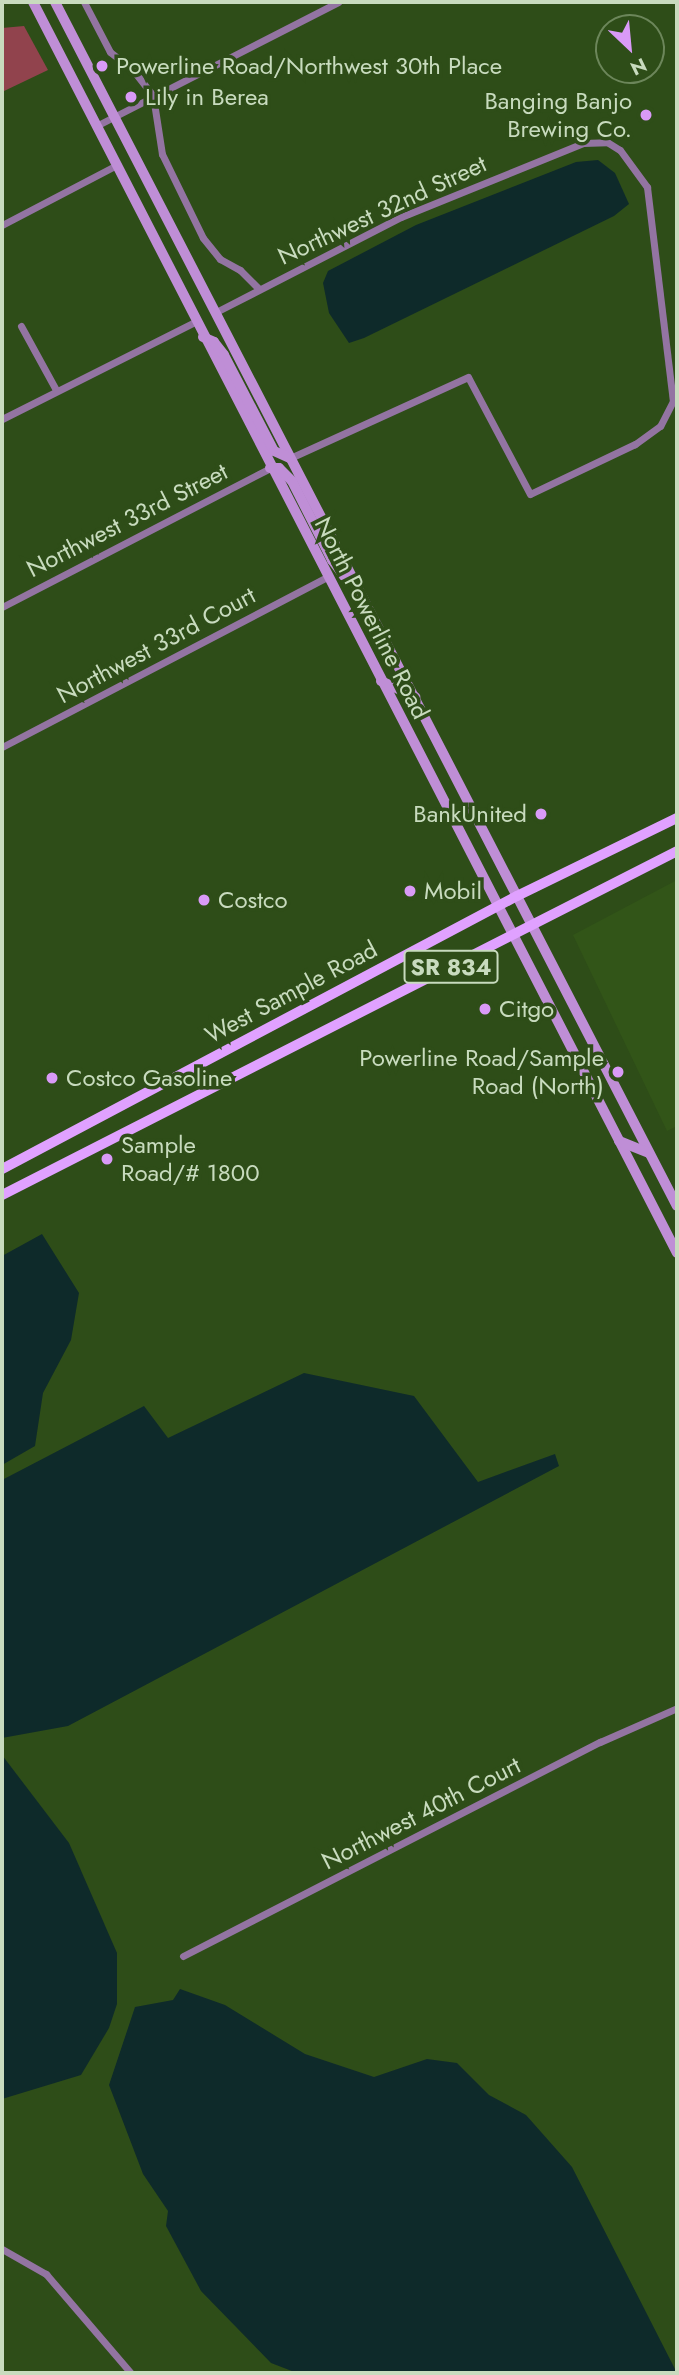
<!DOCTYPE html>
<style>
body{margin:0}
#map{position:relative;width:679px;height:2375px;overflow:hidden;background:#2e4d18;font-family:Jost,sans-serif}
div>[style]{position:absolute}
.built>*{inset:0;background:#325518}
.green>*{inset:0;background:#91434d}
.water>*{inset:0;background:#0e2a2a}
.minor>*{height:7px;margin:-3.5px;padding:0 3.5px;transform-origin:3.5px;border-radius:3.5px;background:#9374a2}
.secondary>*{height:10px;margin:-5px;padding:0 5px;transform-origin:5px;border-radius:5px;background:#bf8ed6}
.primary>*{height:10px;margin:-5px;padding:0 5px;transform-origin:5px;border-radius:5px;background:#e0a1ff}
.dots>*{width:19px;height:19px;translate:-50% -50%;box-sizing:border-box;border:4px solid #2e4d18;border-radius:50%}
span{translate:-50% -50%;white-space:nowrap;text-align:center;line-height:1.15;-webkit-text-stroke:7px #2e4d18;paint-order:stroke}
.shield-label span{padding:2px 5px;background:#2e4d18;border:2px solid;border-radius:5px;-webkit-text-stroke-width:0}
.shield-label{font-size:23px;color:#c8dbbe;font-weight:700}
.poi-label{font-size:24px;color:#c8dbbe}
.left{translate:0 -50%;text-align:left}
.right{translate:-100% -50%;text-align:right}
.street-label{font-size:24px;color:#c8dbbe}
.frame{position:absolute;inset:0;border:4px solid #c8dbbe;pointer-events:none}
.north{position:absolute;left:595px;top:14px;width:70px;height:70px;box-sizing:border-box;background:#2e4d18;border:2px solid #6c865a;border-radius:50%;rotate:154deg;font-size:19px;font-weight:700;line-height:28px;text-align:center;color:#c8dbbe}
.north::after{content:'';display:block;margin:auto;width:24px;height:32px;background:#d99af7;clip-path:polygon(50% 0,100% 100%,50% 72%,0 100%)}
</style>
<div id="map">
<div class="built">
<i style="clip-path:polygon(677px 880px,677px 1126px,667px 1131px,573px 935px)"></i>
</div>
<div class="green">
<i style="clip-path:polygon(24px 26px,48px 70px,2px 92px,2px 28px)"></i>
</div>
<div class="water">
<i style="clip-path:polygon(598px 160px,615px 173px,629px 204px,614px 216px,364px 338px,349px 343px,329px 313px,323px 283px,328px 271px,416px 225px,576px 162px)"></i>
<i style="clip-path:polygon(42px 1234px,79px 1293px,71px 1340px,43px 1393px,35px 1446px,2px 1465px,2px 1256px)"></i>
<i style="clip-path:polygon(304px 1373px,414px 1396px,478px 1482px,555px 1454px,559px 1466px,68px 1726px,2px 1738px,2px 1480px,144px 1406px,168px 1438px)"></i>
<i style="clip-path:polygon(2px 1755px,69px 1843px,117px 1953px,117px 2004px,109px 2028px,81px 2075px,2px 2099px)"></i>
<i style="clip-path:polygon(180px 1989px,225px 2005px,305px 2054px,374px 2077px,427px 2059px,457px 2063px,489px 2095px,526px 2115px,572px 2167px,677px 2373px,297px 2373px,271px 2363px,201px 2291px,166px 2226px,168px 2211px,143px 2174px,109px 2085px,135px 2007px,173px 2000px)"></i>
</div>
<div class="minor">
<i style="left:84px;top:2px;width:56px;rotate:62.5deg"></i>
<i style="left:110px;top:52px;width:29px;rotate:38deg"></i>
<i style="left:133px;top:70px;width:33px;rotate:52deg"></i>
<i style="left:153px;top:96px;width:59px;rotate:81.2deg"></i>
<i style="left:162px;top:154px;width:93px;rotate:64deg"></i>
<i style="left:203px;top:238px;width:27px;rotate:51deg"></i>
<i style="left:220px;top:259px;width:23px;rotate:29deg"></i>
<i style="left:240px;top:270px;width:27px;rotate:45deg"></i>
<i style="left:96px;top:126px;width:272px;rotate:-27.1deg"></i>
<i style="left:2px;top:225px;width:130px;rotate:-27.6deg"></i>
<i style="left:216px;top:312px;width:208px;rotate:-27.2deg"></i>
<i style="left:401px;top:217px;width:196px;rotate:-22.1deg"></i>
<i style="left:583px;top:143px;width:24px;rotate:-2deg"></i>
<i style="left:607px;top:142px;width:15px;rotate:32deg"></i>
<i style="left:620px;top:150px;width:46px;rotate:53.9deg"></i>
<i style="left:647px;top:187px;width:216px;rotate:83.1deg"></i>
<i style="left:673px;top:401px;width:28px;rotate:117deg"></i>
<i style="left:660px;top:426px;width:31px;rotate:144deg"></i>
<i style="left:635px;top:444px;width:116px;rotate:154.5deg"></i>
<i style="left:530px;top:494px;width:132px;rotate:-117.9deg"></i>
<i style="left:468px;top:377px;width:196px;rotate:155.5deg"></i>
<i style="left:21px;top:326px;width:73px;rotate:61.3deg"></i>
<i style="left:2px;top:419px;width:216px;rotate:-26.7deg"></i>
<i style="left:2px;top:607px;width:302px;rotate:-27.4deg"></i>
<i style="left:2px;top:747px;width:367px;rotate:-27.6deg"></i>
<i style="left:183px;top:1956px;width:469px;rotate:-27.2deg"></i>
<i style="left:600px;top:1742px;width:84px;rotate:-23.8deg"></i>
<i style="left:2px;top:2249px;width:51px;rotate:29.6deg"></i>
<i style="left:46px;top:2274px;width:130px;rotate:49.4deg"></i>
</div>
<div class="secondary">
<i style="left:33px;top:2px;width:1407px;rotate:62.76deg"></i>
<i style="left:55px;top:2px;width:1355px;rotate:62.68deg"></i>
<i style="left:203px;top:337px;width:12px;rotate:24deg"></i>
<i style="left:214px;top:342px;width:16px;rotate:52deg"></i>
<i style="left:224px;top:355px;width:108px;rotate:62.5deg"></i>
<i style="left:274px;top:451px;width:17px;rotate:24deg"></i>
<i style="left:270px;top:468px;width:9px"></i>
<i style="left:279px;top:468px;width:18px;rotate:45deg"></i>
<i style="left:292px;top:481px;width:89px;rotate:63.1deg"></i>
<i style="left:332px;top:560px;width:20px;rotate:53deg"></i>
<i style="left:344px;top:576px;width:10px;rotate:17deg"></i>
<i style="left:381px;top:681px;width:38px;rotate:25deg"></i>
<i style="left:619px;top:1141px;width:32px;rotate:22deg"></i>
</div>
<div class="primary">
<i style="left:2px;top:1169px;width:583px;rotate:-27.93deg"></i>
<i style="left:517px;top:896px;width:178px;rotate:-26deg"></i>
<i style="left:2px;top:1195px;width:758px;rotate:-27deg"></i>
</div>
<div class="dots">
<i style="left:102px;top:66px;background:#d99af7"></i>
<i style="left:131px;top:97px;background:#d99af7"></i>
<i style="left:646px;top:115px;background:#d99af7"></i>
<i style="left:541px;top:814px;background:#d99af7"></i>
<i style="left:410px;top:891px;background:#d99af7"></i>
<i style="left:204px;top:900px;background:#d99af7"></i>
<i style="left:485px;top:1009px;background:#d99af7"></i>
<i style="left:618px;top:1072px;background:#d99af7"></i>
<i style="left:52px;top:1078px;background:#d99af7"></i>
<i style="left:107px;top:1159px;background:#d99af7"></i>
</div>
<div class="shield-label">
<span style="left:451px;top:967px">SR 834</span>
</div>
<div class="poi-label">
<span class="left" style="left:116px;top:66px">Powerline Road/Northwest 30th Place</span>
<span class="left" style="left:145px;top:97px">Lily in Berea</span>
<span class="right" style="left:632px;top:115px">Banging Banjo<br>Brewing Co.</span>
<span class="right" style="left:527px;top:814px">BankUnited</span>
<span class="left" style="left:424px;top:891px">Mobil</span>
<span class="left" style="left:218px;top:900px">Costco</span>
<span class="left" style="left:499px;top:1009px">Citgo</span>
<span class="right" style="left:604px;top:1072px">Powerline Road/Sample<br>Road (North)</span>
<span class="left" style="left:66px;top:1078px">Costco Gasoline</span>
<span class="left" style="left:121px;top:1159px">Sample<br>Road/# 1800</span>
</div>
<div class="street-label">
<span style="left:382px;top:210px;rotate:-25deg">Northwest 32nd Street</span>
<span style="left:127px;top:520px;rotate:-27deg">Northwest 33rd Street</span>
<span style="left:372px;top:618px;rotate:63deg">North Powerline Road</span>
<span style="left:156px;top:645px;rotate:-28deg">Northwest 33rd Court</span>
<span style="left:291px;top:992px;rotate:-28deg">West Sample Road</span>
<span style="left:421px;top:1813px;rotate:-27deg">Northwest 40th Court</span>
</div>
<div class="frame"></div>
<div class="north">N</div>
</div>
